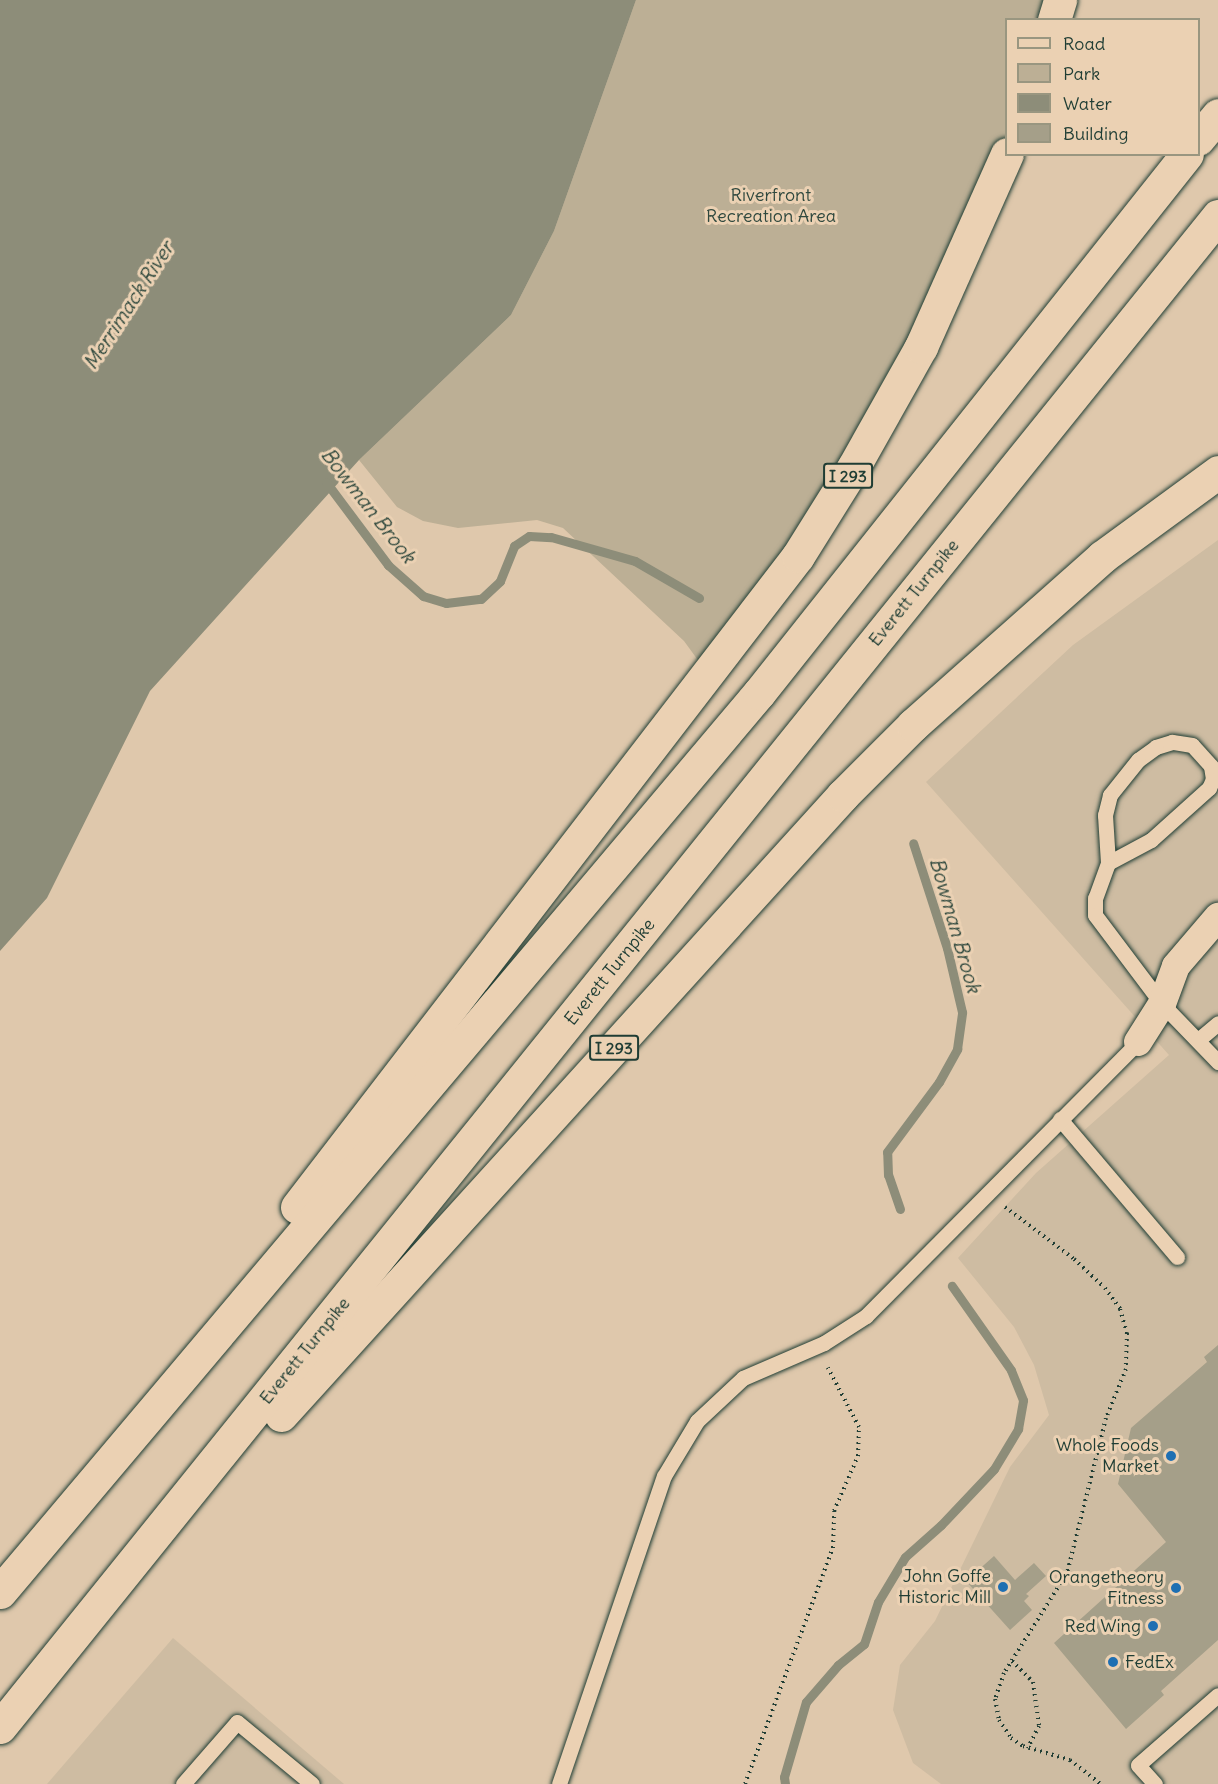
<!DOCTYPE html>
<style>
body{margin:0}
#map{position:relative;width:1218px;height:1784px;overflow:hidden;background:#dfc8ac;font-family:Delius,sans-serif}
div>[style]{position:absolute}
.built>*{inset:0;background:#cebca2}
.green>*{inset:0;background:#bcaf95}
.water>*{inset:0;background:#8d8d79}
.stream>*{height:9px;margin:-4.5px;padding:0 4.5px;transform-origin:4.5px;border-radius:4.5px;background:#8d8d79}
.building>*{inset:0;background:#a59f89}
.path>*{height:4px;margin-top:-2px;transform-origin:0;background:repeating-linear-gradient(90deg,#1f3d34 0 1.5px,transparent 0 6px)}
.roads{filter:drop-shadow(0 0 2px #1f3d34) drop-shadow(0 0 2px #1f3d34)}
.lane>*{height:15px;margin:-7.5px;padding:0 7.5px;transform-origin:7.5px;border-radius:7.5px;background:#ebd1b3}
.street>*{height:28px;margin:-14px;padding:0 14px;transform-origin:14px;border-radius:14px;background:#ebd1b3}
.highway>*{height:33px;margin:-16.5px;padding:0 16.5px;transform-origin:16.5px;border-radius:16.5px;background:#ebd1b3}
.dots>*{width:16px;height:16px;translate:-50% -50%;box-sizing:border-box;border:3px solid #ebd1b3;border-radius:50%}
span{translate:-50% -50%;white-space:nowrap;text-align:center;line-height:1.15;-webkit-text-stroke:6px #ebd1b3;paint-order:stroke}
.shield-label span{padding:2px 4px;background:#ebd1b3;border:2px solid;border-radius:4px;-webkit-text-stroke-width:0}
.shield-label{font-size:16px;color:#1f3d34;font-weight:700}
.park-label{font-size:18px;color:#2f483e}
.street-label{font-size:18px;color:#1f3d34}
.poi-label{font-size:18px;color:#1f3d34}
.right{translate:-100% -50%;text-align:right}
.left{translate:0 -50%;text-align:left}
.water-label{font-size:20px;color:#30493e;font-style:italic}
.legend{position:absolute;left:1005px;top:18px;width:195px;height:138px;box-sizing:border-box;background:#ebd1b3;border:2px solid #999680;margin:0;padding:8px 10px;list-style:none;font-size:18px;color:#1f3d34}
.legend li{display:flex;align-items:center;gap:12px;height:30px}
.legend b{width:30px;border:2px solid #999680}
</style>
<div id="map">
<div class="built">
<div style="clip-path:polygon(1218px 540px,1218px 1784px,941px 1784px,913px 1763px,893px 1710px,900px 1665px,935px 1621px,1010px 1467px,1049px 1415px,1034px 1365px,1014px 1327px,958px 1258px,1036px 1173px,1169px 1055px,926px 782px,1073px 645px)"></div>
<div style="clip-path:polygon(173px 1638px,344px 1784px,47px 1784px)"></div>
</div>
<div class="green">
<div style="clip-path:polygon(636px 0,1052px 0,1047px 19px,1006px 20px,1006px 142px,949px 292px,708px 674px,684px 641px,563px 528px,537px 520px,458px 528px,423px 521px,397px 507px,359px 460px,511px 315px,554px 231px)"></div>
</div>
<div class="water">
<div style="clip-path:polygon(0 0,636px 0,554px 231px,511px 315px,359px 460px,150px 691px,47px 898px,0 951px)"></div>
</div>
<div class="stream">
<div style="left:326px;top:482px;width:104px;rotate:53.2deg"></div>
<div style="left:388px;top:565px;width:47px;rotate:41.5deg"></div>
<div style="left:423px;top:596px;width:24px;rotate:17deg"></div>
<div style="left:446px;top:603px;width:35px;rotate:-7deg"></div>
<div style="left:481px;top:599px;width:26px;rotate:-43deg"></div>
<div style="left:500px;top:581px;width:38px;rotate:-68deg"></div>
<div style="left:514px;top:546px;width:18px;rotate:-34deg"></div>
<div style="left:529px;top:536px;width:22px;rotate:3deg"></div>
<div style="left:551px;top:537px;width:87px;rotate:15.9deg"></div>
<div style="left:635px;top:561px;width:74px;rotate:30deg"></div>
<div style="left:900px;top:1209px;width:36px;rotate:-109deg"></div>
<div style="left:888px;top:1175px;width:23px;rotate:-92deg"></div>
<div style="left:887px;top:1152px;width:87px;rotate:-53.4deg"></div>
<div style="left:939px;top:1082px;width:38px;rotate:-61deg"></div>
<div style="left:957px;top:1049px;width:37px;rotate:-82deg"></div>
<div style="left:962px;top:1012px;width:66px;rotate:-103.2deg"></div>
<div style="left:947px;top:948px;width:110px;rotate:-107.9deg"></div>
<div style="left:785px;top:1784px;width:7px;rotate:-98deg"></div>
<div style="left:784px;top:1777px;width:78px;rotate:-73.7deg"></div>
<div style="left:806px;top:1702px;width:49px;rotate:-49.1deg"></div>
<div style="left:838px;top:1665px;width:33px;rotate:-39deg"></div>
<div style="left:864px;top:1644px;width:44px;rotate:-71.6deg"></div>
<div style="left:878px;top:1602px;width:52px;rotate:-59deg"></div>
<div style="left:905px;top:1557px;width:48px;rotate:-41.6deg"></div>
<div style="left:941px;top:1525px;width:77px;rotate:-46.6deg"></div>
<div style="left:994px;top:1469px;width:47px;rotate:-59deg"></div>
<div style="left:1018px;top:1429px;width:29px;rotate:-80deg"></div>
<div style="left:1023px;top:1400px;width:32px;rotate:-112deg"></div>
<div style="left:1011px;top:1370px;width:103px;rotate:-125.1deg"></div>
</div>
<div class="building">
<div style="clip-path:polygon(1218px 1345px,1218px 1640px,1161px 1691px,1164px 1695px,1126px 1729px,1054px 1643px,1166px 1542px,1118px 1484px,1131px 1428px,1207px 1362px,1204px 1357px)"></div>
<div style="clip-path:polygon(994px 1556px,1015px 1580px,1034px 1563px,1046px 1576px,1026px 1594px,1029px 1596px,1024px 1601px,1032px 1610px,1010px 1630px,966px 1581px)"></div>
</div>
<div class="path">
<div style="left:1005px;top:1207px;width:86px;rotate:37deg"></div>
<div style="left:1074px;top:1259px;width:42px;rotate:43.1deg"></div>
<div style="left:1105px;top:1288px;width:26px;rotate:54deg"></div>
<div style="left:1120px;top:1309px;width:25px;rotate:74deg"></div>
<div style="left:1127px;top:1333px;width:36px;rotate:92deg"></div>
<div style="left:1126px;top:1369px;width:53px;rotate:112.2deg"></div>
<div style="left:1106px;top:1418px;width:160px;rotate:104.1deg"></div>
<div style="left:1067px;top:1573px;width:118px;rotate:122.2deg"></div>
<div style="left:1004px;top:1673px;width:28px;rotate:109deg"></div>
<div style="left:995px;top:1699px;width:21px;rotate:79deg"></div>
<div style="left:999px;top:1720px;width:22px;rotate:56deg"></div>
<div style="left:1011px;top:1738px;width:14px;rotate:34deg"></div>
<div style="left:1023px;top:1746px;width:49px;rotate:16.6deg"></div>
<div style="left:1070px;top:1760px;width:39px;rotate:38deg"></div>
<div style="left:1012px;top:1661px;width:30px;rotate:45deg"></div>
<div style="left:1033px;top:1682px;width:44px;rotate:82.2deg"></div>
<div style="left:1039px;top:1726px;width:25px;rotate:117deg"></div>
<div style="left:745px;top:1784px;width:252px;rotate:-69.6deg"></div>
<div style="left:833px;top:1548px;width:37px;rotate:-88deg"></div>
<div style="left:834px;top:1511px;width:60px;rotate:-66.4deg"></div>
<div style="left:858px;top:1456px;width:29px;rotate:-88deg"></div>
<div style="left:859px;top:1427px;width:67px;rotate:-117.7deg"></div>
</div>
<div class="roads">
<div class="lane">
<div style="left:1108px;top:863px;width:49px;rotate:-28.1deg"></div>
<div style="left:1151px;top:840px;width:78px;rotate:-41.9deg"></div>
<div style="left:1209px;top:788px;width:10px;rotate:-66deg"></div>
<div style="left:1213px;top:779px;width:13px;rotate:-99deg"></div>
<div style="left:1211px;top:766px;width:28px;rotate:-132deg"></div>
<div style="left:1192px;top:745px;width:20px;rotate:-171deg"></div>
<div style="left:1172px;top:742px;width:17px;rotate:163deg"></div>
<div style="left:1156px;top:747px;width:22px;rotate:144deg"></div>
<div style="left:1138px;top:760px;width:45px;rotate:128.7deg"></div>
<div style="left:1110px;top:795px;width:21px;rotate:104deg"></div>
<div style="left:1105px;top:815px;width:48px;rotate:86.4deg"></div>
<div style="left:1108px;top:863px;width:37px;rotate:110deg"></div>
<div style="left:1095px;top:898px;width:17px;rotate:90deg"></div>
<div style="left:1095px;top:915px;width:111px;rotate:53deg"></div>
<div style="left:1162px;top:1004px;width:81px;rotate:46deg"></div>
<div style="left:1198px;top:1040px;width:26px;rotate:-40deg"></div>
<div style="left:1060px;top:1119px;width:181px;rotate:49.7deg"></div>
<div style="left:183px;top:1784px;width:82px;rotate:-48.9deg"></div>
<div style="left:237px;top:1722px;width:97px;rotate:39.6deg"></div>
<div style="left:559px;top:1784px;width:325px;rotate:-71.2deg"></div>
<div style="left:664px;top:1476px;width:64px;rotate:-59deg"></div>
<div style="left:697px;top:1421px;width:63px;rotate:-43.1deg"></div>
<div style="left:743px;top:1378px;width:88px;rotate:-23.4deg"></div>
<div style="left:824px;top:1343px;width:50px;rotate:-32.7deg"></div>
<div style="left:866px;top:1316px;width:386px;rotate:-45.2deg"></div>
<div style="left:1155px;top:1784px;width:25px;rotate:-132deg"></div>
<div style="left:1138px;top:1765px;width:106px;rotate:-41.2deg"></div>
</div>
<div class="street">
<div style="left:1138px;top:1042px;width:45px;rotate:-57.7deg"></div>
<div style="left:1162px;top:1004px;width:40px;rotate:-69.8deg"></div>
<div style="left:1176px;top:966px;width:65px;rotate:-49.4deg"></div>
</div>
<div class="highway">
<div style="left:1054px;top:20px;width:21px;rotate:-73deg"></div>
<div style="left:1198px;top:139px;width:31px;rotate:-50deg"></div>
<div style="left:297px;top:1207px;width:821px;rotate:-52.42deg"></div>
<div style="left:798px;top:556px;width:104px;rotate:-58deg"></div>
<div style="left:853px;top:468px;width:139px;rotate:-60.7deg"></div>
<div style="left:921px;top:347px;width:211px;rotate:-66deg"></div>
<div style="left:281px;top:1415px;width:837px;rotate:-47.81deg"></div>
<div style="left:843px;top:795px;width:99px;rotate:-45deg"></div>
<div style="left:913px;top:725px;width:253px;rotate:-41.6deg"></div>
<div style="left:1102px;top:557px;width:144px;rotate:-36.2deg"></div>
<div style="left:0;top:1592px;width:1177px;rotate:-49.83deg"></div>
<div style="left:759px;top:693px;width:688px;rotate:-51.55deg"></div>
<div style="left:0;top:1727px;width:1941px;rotate:-51.13deg"></div>
</div>
</div>
<div class="dots">
<div style="left:1171px;top:1456px;background:#1f6fb2"></div>
<div style="left:1003px;top:1587px;background:#1f6fb2"></div>
<div style="left:1176px;top:1588px;background:#1f6fb2"></div>
<div style="left:1153px;top:1626px;background:#1f6fb2"></div>
<div style="left:1113px;top:1662px;background:#1f6fb2"></div>
</div>
<div class="shield-label">
<span style="left:848px;top:476px">I 293</span>
<span style="left:614px;top:1048px">I 293</span>
</div>
<div class="park-label">
<span style="left:771px;top:206px">Riverfront<br>Recreation Area</span>
</div>
<div class="street-label">
<span style="left:914px;top:593px;rotate:-51deg">Everett Turnpike</span>
<span style="left:610px;top:972px;rotate:-51deg">Everett Turnpike</span>
<span style="left:305px;top:1351px;rotate:-51deg">Everett Turnpike</span>
</div>
<div class="poi-label">
<span class="right" style="left:1159px;top:1456px">Whole Foods<br>Market</span>
<span class="right" style="left:991px;top:1587px">John Goffe<br>Historic Mill</span>
<span class="right" style="left:1164px;top:1588px">Orangetheory<br>Fitness</span>
<span class="right" style="left:1141px;top:1626px">Red Wing</span>
<span class="left" style="left:1125px;top:1662px">FedEx</span>
</div>
<div class="water-label">
<span style="left:128px;top:305px;rotate:-57deg">Merrimack River</span>
<span style="left:369px;top:505px;rotate:52deg">Bowman Brook</span>
<span style="left:956px;top:925px;rotate:74deg">Bowman Brook</span>
</div>
<ul class="legend">
<li><b style="height:8px;background:#ebd1b3"></b>Road</li>
<li><b style="height:16px;background:#bcaf95"></b>Park</li>
<li><b style="height:16px;background:#8d8d79"></b>Water</li>
<li><b style="height:16px;background:#a59f89"></b>Building</li>
</ul>
</div>
